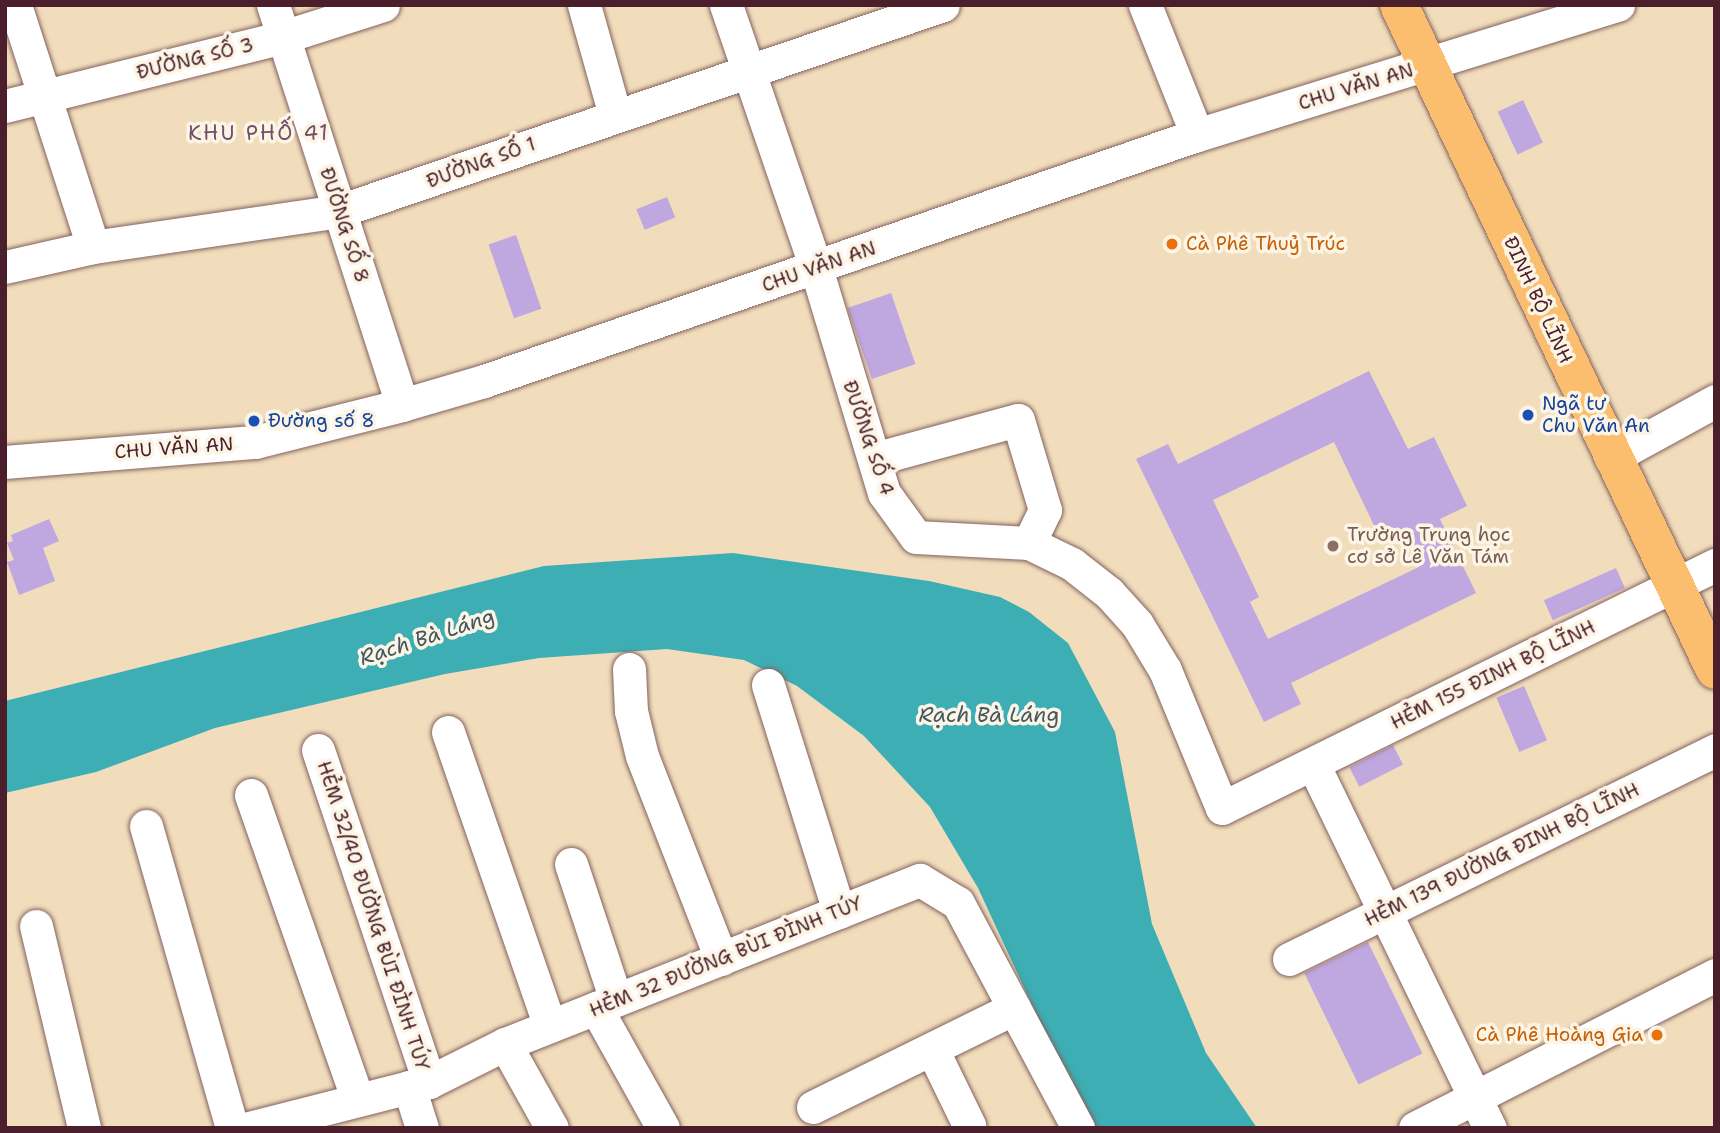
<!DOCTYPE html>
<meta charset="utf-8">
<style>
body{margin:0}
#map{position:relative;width:1720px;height:1133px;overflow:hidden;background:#f1ddbc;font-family:"Shantell Sans",sans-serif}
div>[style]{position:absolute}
.water>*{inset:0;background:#3caeb4}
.building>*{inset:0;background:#bfa7e0;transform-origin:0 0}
.roads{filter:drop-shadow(0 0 2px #84625e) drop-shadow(0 0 2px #84625e)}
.minor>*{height:33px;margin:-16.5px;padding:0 16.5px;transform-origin:16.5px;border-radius:16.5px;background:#fff}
.major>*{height:38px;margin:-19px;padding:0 19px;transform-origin:19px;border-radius:19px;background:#fbbd6e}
.dots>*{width:19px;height:19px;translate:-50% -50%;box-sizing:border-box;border:4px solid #fcf5e5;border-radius:50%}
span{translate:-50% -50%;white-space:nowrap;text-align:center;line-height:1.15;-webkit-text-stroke:7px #fcf5e5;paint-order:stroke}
.street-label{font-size:19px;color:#4a1f2b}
.food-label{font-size:19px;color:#c56008}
.left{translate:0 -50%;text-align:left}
.right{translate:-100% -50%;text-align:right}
.transit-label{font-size:19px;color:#164399}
.education-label{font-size:19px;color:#785e54}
.neighbourhood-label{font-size:21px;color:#734f6a;letter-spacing:2px}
.water-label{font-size:21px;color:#445862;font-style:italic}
.frame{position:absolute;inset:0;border:7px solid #4a1f2b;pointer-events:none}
</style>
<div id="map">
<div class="water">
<div style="clip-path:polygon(733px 553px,929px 581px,1000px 597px,1029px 612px,1068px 643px,1115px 732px,1152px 924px,1206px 1053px,1257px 1128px,1089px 1128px,978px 888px,930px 807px,864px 736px,797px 686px,744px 660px,667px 649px,539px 658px,445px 674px,215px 728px,96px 772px,5px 793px,5px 701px,544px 566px)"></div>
</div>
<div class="building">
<div style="left:1523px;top:100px;width:47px;height:28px;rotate:65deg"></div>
<div style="left:667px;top:197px;width:22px;height:33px;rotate:68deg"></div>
<div style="left:516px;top:235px;width:78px;height:29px;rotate:71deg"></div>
<div style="left:891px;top:293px;width:75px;height:46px;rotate:71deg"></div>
<div style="clip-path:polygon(evenodd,1369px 371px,1408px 449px,1434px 437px,1467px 506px,1440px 519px,1476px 593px,1291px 683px,1301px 704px,1264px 722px,1136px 459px,1168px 444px,1178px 464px,1369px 371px,1334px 442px,1381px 540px,1402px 530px,1419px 567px,1268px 639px,1250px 602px,1259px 597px,1213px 500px,1334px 442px)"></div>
<div style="clip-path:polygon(49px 519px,59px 541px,43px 548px,55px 581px,19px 595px,7px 562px,14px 560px,7px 543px,13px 541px,11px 535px)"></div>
<div style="left:1616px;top:568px;width:22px;height:79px;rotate:66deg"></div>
<div style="left:1524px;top:686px;width:59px;height:30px;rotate:67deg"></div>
<div style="left:1393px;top:745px;width:22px;height:49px;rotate:63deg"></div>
<div style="left:1368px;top:942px;width:124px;height:71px;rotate:64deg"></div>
</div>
<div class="roads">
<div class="minor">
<div style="left:15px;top:5px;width:254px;rotate:72.1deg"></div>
<div style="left:273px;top:5px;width:420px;rotate:72.1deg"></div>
<div style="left:584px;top:5px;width:114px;rotate:74.3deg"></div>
<div style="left:726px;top:5px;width:278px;rotate:71.1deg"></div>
<div style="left:816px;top:268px;width:235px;rotate:73.2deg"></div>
<div style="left:884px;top:493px;width:54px;rotate:54deg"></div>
<div style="left:916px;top:537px;width:113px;rotate:3deg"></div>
<div style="left:1029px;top:543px;width:48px;rotate:26deg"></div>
<div style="left:1072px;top:564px;width:47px;rotate:38.1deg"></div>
<div style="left:1109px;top:593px;width:42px;rotate:47.9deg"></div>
<div style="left:1137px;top:624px;width:54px;rotate:58.7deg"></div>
<div style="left:1165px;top:670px;width:149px;rotate:67.6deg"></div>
<div style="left:1222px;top:808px;width:550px;rotate:-26.24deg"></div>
<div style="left:1145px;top:5px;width:140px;rotate:68.2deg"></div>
<div style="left:5px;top:106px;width:286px;rotate:-13.9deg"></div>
<div style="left:283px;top:37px;width:105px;rotate:-17.7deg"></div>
<div style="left:5px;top:267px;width:90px;rotate:-12.8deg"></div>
<div style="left:93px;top:247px;width:249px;rotate:-8.3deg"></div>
<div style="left:339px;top:211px;width:638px;rotate:-18.83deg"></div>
<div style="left:1611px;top:458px;width:119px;rotate:-28.7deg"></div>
<div style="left:874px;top:459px;width:149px;rotate:-15.2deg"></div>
<div style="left:1018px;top:420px;width:94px;rotate:73.3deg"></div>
<div style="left:1045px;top:510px;width:37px;rotate:116deg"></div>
<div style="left:5px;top:462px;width:251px;rotate:-4.6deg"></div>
<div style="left:255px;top:442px;width:152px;rotate:-14.1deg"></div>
<div style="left:402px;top:405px;width:85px;rotate:-16.3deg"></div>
<div style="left:484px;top:381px;width:754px;rotate:-19.04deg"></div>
<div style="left:1197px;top:135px;width:441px;rotate:-17.2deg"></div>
<div style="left:629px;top:669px;width:42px;rotate:87.3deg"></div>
<div style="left:631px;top:711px;width:46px;rotate:76.3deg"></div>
<div style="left:642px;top:756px;width:218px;rotate:68.7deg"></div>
<div style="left:768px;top:685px;width:238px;rotate:72.6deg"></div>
<div style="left:448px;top:732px;width:311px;rotate:70.9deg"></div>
<div style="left:318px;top:750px;width:350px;rotate:71.5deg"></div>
<div style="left:1313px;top:764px;width:405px;rotate:64.1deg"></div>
<div style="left:251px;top:795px;width:323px;rotate:70.7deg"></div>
<div style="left:146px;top:826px;width:314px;rotate:74.1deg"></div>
<div style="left:571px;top:864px;width:143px;rotate:71.7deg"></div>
<div style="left:36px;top:926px;width:208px;rotate:76.6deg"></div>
<div style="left:1289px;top:959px;width:475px;rotate:-26.1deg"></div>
<div style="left:596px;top:1008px;width:137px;rotate:60.8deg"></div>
<div style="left:505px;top:1044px;width:96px;rotate:60.8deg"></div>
<div style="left:932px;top:1049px;width:85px;rotate:64deg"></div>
<div style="left:409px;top:1087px;width:43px;rotate:72.4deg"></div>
<div style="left:813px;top:1107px;width:224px;rotate:-26.2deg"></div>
<div style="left:249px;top:1128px;width:186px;rotate:-14.3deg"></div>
<div style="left:429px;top:1082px;width:85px;rotate:-26.6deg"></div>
<div style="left:505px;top:1044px;width:446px;rotate:-21.6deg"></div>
<div style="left:920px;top:880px;width:44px;rotate:31.2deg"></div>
<div style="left:958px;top:903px;width:255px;rotate:61.9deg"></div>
<div style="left:1415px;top:1128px;width:337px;rotate:-27deg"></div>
</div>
<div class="major">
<div style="left:1399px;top:5px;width:736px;rotate:64.58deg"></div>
</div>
</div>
<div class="dots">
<div style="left:1172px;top:244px;background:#e8710a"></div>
<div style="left:1528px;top:415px;background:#1a4fb4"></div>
<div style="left:254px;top:421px;background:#1a4fb4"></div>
<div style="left:1333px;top:546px;background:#8d6e63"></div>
<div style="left:1657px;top:1035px;background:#e8710a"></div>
</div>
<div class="street-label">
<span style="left:195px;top:59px;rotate:-14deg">ĐƯỜNG SỐ 3</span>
<span style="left:1356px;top:87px;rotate:-17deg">CHU VĂN AN</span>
<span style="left:481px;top:163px;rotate:-20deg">ĐƯỜNG SỐ 1</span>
<span style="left:344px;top:225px;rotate:72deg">ĐƯỜNG SỐ 8</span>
<span style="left:819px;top:267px;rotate:-19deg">CHU VĂN AN</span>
<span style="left:1538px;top:300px;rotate:65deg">ĐINH BỘ LĨNH</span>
<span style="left:868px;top:438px;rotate:71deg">ĐƯỜNG SỐ 4</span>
<span style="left:174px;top:448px;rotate:-4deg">CHU VĂN AN</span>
<span style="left:1493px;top:675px;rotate:-26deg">HẺM 155 ĐINH BỘ LĨNH</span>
<span style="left:1502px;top:855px;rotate:-26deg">HẺM 139 ĐƯỜNG ĐINH BỘ LĨNH</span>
<span style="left:373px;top:916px;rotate:72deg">HẺM 32/40 ĐƯỜNG BÙI ĐÌNH TÚY</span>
<span style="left:726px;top:957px;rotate:-22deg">HẺM 32 ĐƯỜNG BÙI ĐÌNH TÚY</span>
</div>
<div class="food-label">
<span class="left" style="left:1186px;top:244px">Cà Phê Thuỷ Trúc</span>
<span class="right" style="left:1643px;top:1035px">Cà Phê Hoàng Gia</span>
</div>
<div class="transit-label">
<span class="left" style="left:1542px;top:415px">Ngã tư<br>Chu Văn An</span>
<span class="left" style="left:268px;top:421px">Đường số 8</span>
</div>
<div class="education-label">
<span class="left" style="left:1347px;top:546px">Trường Trung học<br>cơ sở Lê Văn Tám</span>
</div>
<div class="neighbourhood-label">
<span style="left:259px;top:133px">KHU PHỐ 41</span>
</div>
<div class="water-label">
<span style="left:427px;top:637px;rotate:-18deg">Rạch Bà Láng</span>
<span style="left:989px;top:715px">Rạch Bà Láng</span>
</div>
<div class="frame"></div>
</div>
